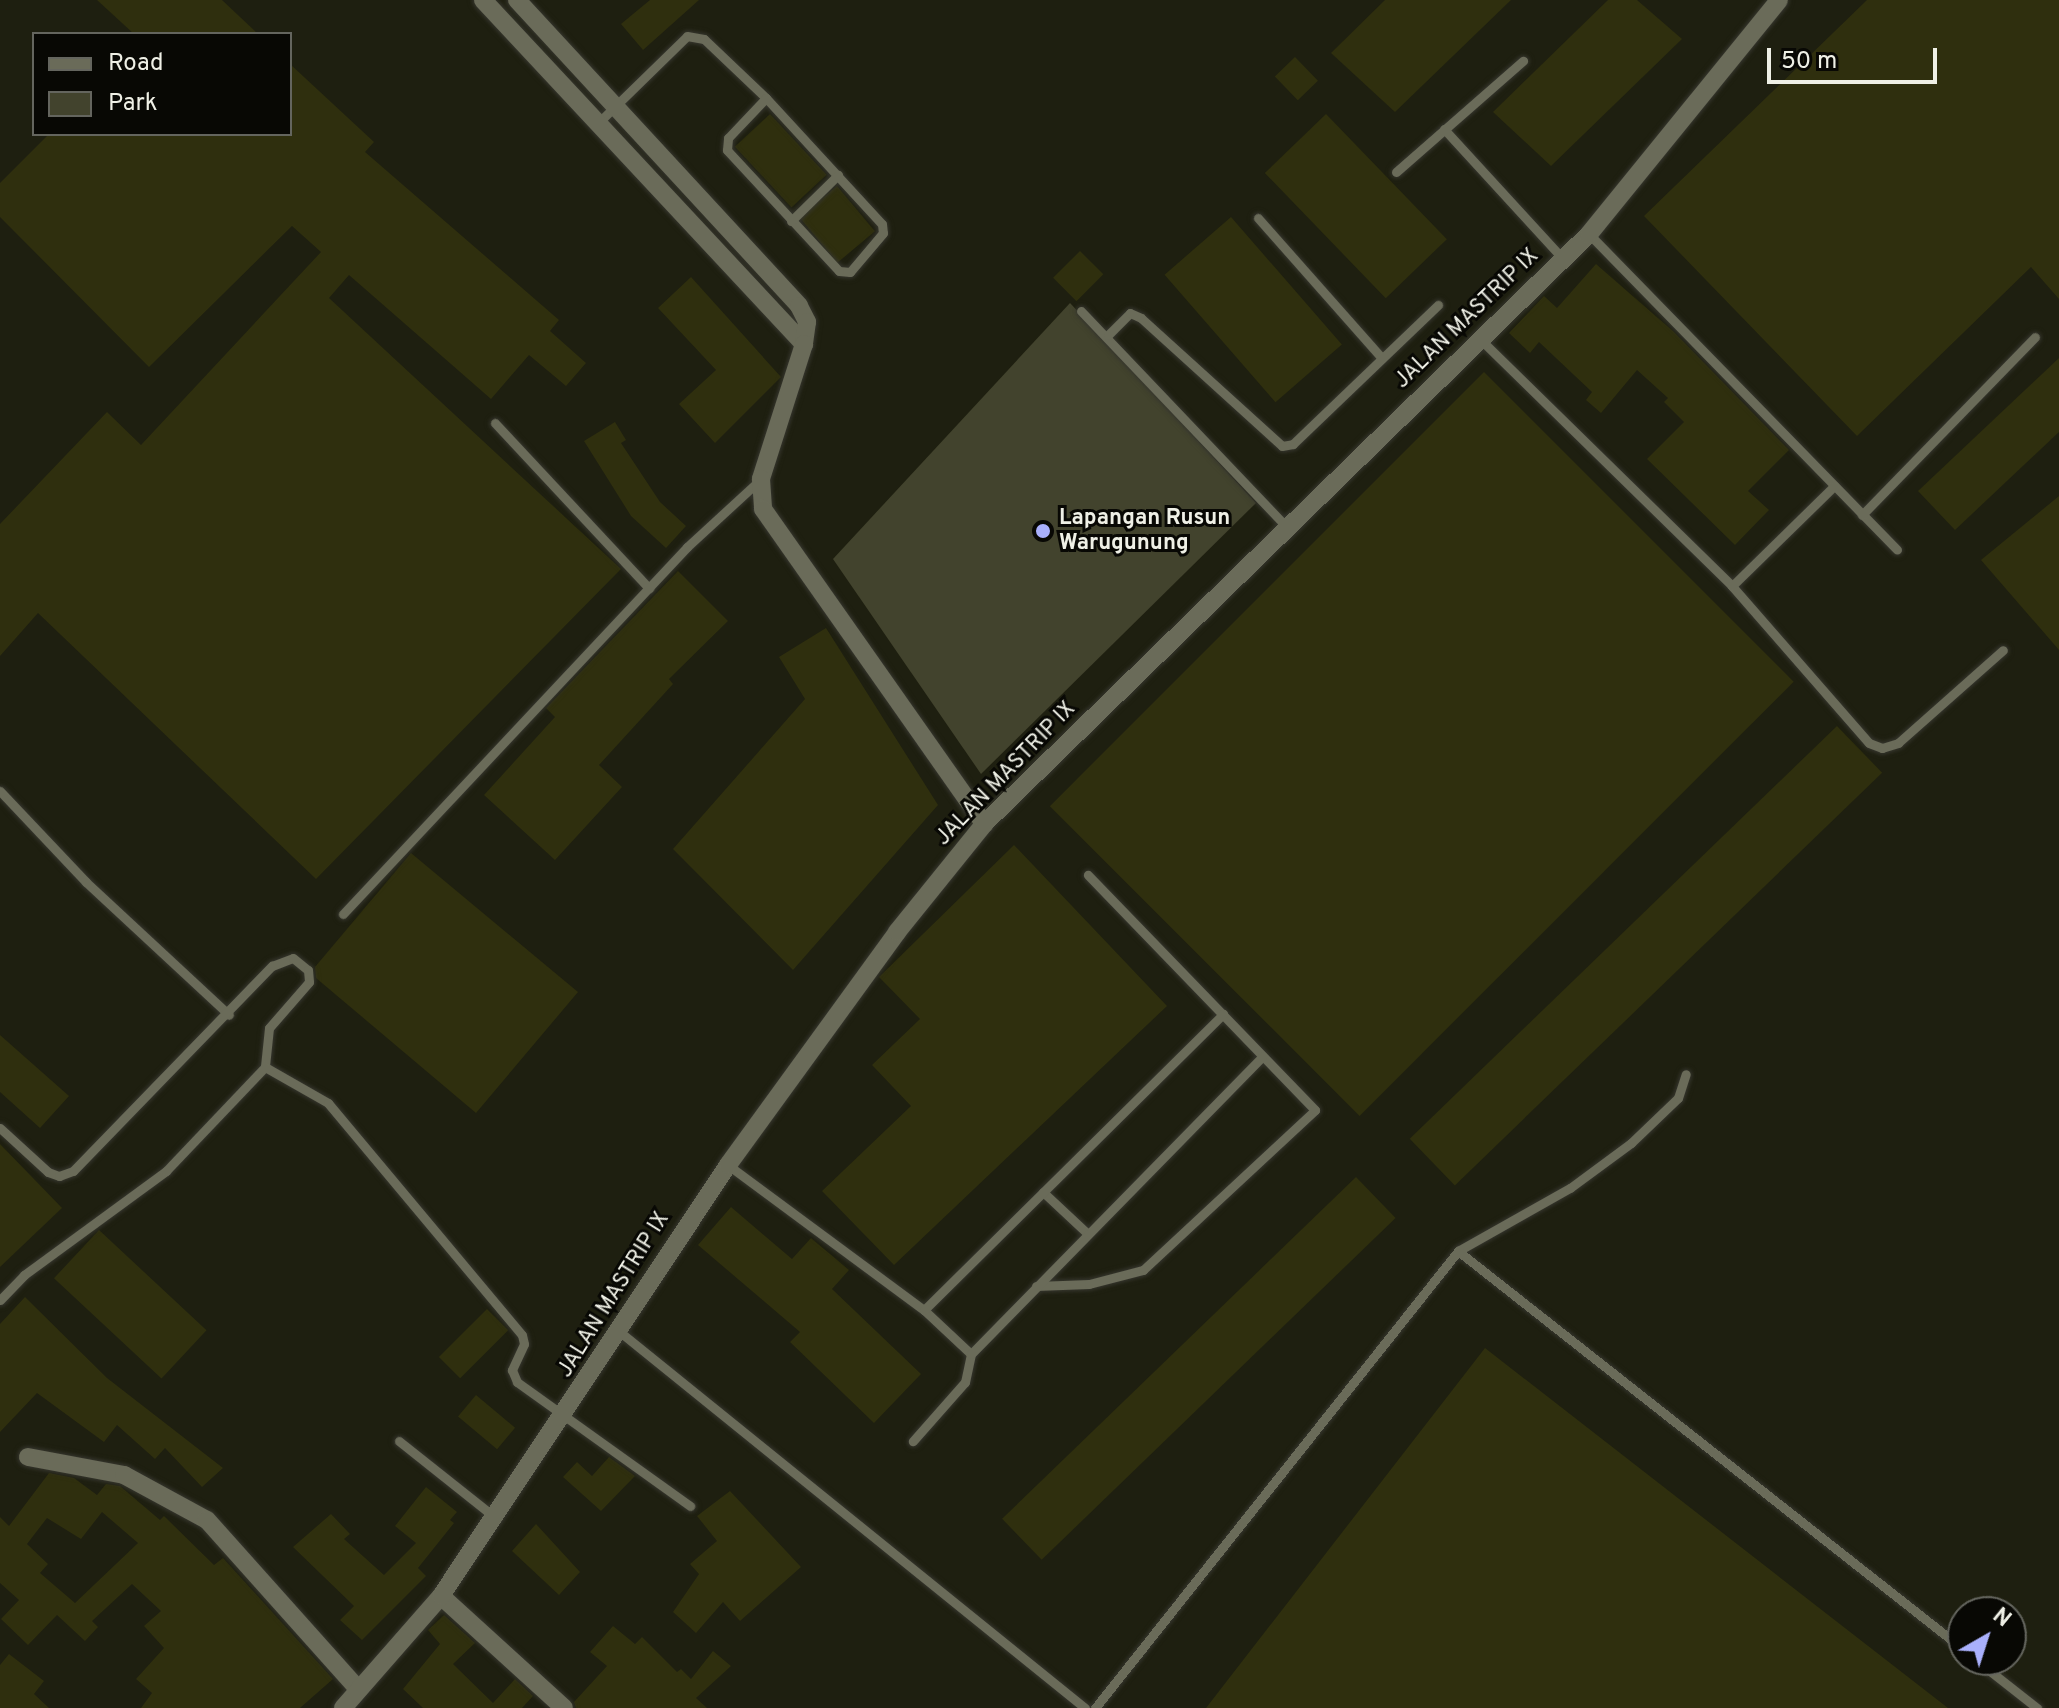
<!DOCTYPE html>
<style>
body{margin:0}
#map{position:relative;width:2059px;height:1708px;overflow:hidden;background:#1e1f10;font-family:Overpass,sans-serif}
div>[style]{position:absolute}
.green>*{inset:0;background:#42432d}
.building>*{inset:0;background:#2f2f0e;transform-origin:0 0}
.roads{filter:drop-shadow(0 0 2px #36362e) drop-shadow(0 0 2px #36362e)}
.service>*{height:9px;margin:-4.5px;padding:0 4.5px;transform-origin:4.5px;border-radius:4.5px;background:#6a6b59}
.minor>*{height:18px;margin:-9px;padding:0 9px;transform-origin:9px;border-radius:9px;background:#6a6b59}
.dots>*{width:22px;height:22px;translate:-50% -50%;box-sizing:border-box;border:4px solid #080804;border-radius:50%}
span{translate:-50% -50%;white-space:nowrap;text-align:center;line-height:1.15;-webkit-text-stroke:6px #080804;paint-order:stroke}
.street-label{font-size:22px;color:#eff0e6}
.poi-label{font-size:22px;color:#eff0e6;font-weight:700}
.left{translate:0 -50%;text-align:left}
.legend{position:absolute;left:32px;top:32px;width:260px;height:104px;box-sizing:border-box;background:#080804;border:2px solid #64655e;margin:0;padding:10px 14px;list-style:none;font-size:24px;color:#eff0e6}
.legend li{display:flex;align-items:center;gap:16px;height:40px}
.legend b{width:40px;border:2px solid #64655e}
.north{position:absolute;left:1947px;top:1596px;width:80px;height:80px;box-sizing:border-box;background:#080804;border:2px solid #64655e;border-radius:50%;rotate:39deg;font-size:22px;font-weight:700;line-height:32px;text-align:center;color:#eff0e6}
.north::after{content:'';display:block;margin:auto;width:28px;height:36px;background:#a9b0fc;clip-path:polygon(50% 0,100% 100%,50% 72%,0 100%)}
.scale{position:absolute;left:1767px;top:48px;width:170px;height:36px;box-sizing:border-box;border:4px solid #eff0e6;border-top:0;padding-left:10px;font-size:24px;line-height:28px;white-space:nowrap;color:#eff0e6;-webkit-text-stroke:6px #080804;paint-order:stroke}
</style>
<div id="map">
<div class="green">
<div style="clip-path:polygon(1070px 303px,1256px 503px,981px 774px,833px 559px)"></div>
</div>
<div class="building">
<div style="clip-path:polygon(97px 0,222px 0,258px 34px,134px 34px)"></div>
<div style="clip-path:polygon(650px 0,699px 0,643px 50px,621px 24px)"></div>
<div style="clip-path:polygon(1385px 0,1511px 0,1395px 112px,1331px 53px)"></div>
<div style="clip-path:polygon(1608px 0,1637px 0,1682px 39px,1551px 166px,1493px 112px)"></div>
<div style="clip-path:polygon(1867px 0,2059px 0,2059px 299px,2031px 267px,1857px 436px,1644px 216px)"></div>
<div style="left:1295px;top:57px;width:33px;height:28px;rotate:46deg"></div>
<div style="clip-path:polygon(290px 64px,374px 142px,365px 152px,559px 320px,550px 331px,586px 363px,566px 386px,529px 355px,491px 399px,349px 275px,329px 298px,621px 569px,316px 879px,38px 613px,0 656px,0 524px,107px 412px,141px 445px,321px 252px,292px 226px,149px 367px,0 217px,0 183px,49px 134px,290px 134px)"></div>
<div style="left:770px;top:114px;width:83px;height:48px;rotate:47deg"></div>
<div style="left:1326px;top:114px;width:174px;height:85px;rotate:46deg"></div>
<div style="left:837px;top:186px;width:59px;height:49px;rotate:50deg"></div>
<div style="left:1231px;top:217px;width:169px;height:88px;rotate:49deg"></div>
<div style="left:1080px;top:251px;width:33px;height:38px;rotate:45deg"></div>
<div style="clip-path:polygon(1596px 264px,1674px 332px,1789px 450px,1748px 491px,1769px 510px,1735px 545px,1647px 459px,1684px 422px,1664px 402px,1668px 398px,1637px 370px,1601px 413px,1586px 400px,1592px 392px,1539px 342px,1530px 353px,1509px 333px,1544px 296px,1557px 308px)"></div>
<div style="clip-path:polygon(691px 277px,781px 377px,715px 443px,679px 404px,716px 370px,658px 308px)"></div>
<div style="clip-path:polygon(2059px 358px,2059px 432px,1955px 530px,1918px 491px)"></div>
<div style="left:1484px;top:372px;width:438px;height:614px;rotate:45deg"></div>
<div style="clip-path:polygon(615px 422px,626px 440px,621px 443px,660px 502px,686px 526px,666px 548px,631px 516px,584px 441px)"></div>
<div style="clip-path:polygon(2059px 496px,2059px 650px,1981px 560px)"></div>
<div style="clip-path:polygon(678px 571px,728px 621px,669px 679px,673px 684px,599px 765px,622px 787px,555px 860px,484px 795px,555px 717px,546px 708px)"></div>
<div style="clip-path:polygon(826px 628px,938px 805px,793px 970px,673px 849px,805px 699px,779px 657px)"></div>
<div style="left:1837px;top:726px;width:65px;height:594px;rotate:46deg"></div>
<div style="clip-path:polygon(1014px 845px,1167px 1006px,894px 1265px,822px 1191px,911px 1106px,872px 1065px,920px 1019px,879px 977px)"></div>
<div style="clip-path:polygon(411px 853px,578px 992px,476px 1113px,316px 978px,315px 967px)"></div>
<div style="clip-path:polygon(0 1035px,69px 1096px,40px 1128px,0 1092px)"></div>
<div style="clip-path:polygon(0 1144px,62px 1208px,0 1267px)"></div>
<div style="left:1356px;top:1177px;width:57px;height:492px;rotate:46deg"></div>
<div style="clip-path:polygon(731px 1207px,792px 1259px,811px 1238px,849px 1270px,832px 1289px,921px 1374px,874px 1423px,790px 1342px,800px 1332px,698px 1245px)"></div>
<div style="left:99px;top:1230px;width:147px;height:66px;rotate:43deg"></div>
<div style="clip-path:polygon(25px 1297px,107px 1378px,223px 1468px,202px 1487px,165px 1448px,155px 1459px,117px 1425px,104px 1442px,37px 1393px,0 1432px,0 1324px)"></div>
<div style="left:487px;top:1309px;width:30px;height:68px;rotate:45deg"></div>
<div style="clip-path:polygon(1485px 1348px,1773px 1572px,1948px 1708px,1206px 1708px)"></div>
<div style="left:476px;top:1395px;width:51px;height:28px;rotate:40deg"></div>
<div style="clip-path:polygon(609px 1457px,635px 1476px,601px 1511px,563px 1477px,577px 1462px,592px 1476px)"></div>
<div style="clip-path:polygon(evenodd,49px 1473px,74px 1478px,97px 1495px,106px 1484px,120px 1486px,160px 1520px,164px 1516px,214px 1565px,223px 1558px,333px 1679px,300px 1708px,141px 1708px,152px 1693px,136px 1679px,164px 1648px,144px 1626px,161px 1611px,132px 1584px,92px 1621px,98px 1627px,85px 1641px,57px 1615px,28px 1645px,1px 1619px,19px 1600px,0 1583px,0 1517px,9px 1526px,49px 1473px,102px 1512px,138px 1543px,75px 1603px,40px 1573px,48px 1564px,27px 1544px,47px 1518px,81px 1539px,102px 1512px)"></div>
<div style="clip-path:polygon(426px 1487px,457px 1512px,450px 1520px,454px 1523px,418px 1568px,426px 1576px,362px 1640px,340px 1620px,354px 1606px,293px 1547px,331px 1514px,350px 1534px,344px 1539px,384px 1575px,416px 1543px,395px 1526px)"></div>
<div style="clip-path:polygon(730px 1491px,801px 1567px,740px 1621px,723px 1602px,696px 1633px,673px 1612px,699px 1574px,690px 1564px,717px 1541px,697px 1516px)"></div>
<div style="clip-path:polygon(536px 1524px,580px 1572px,559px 1595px,512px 1551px)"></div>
<div style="clip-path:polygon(444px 1615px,475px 1643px,453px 1664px,493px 1703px,515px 1679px,533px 1696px,522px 1708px,423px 1708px,403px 1689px,440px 1644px,428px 1630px)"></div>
<div style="clip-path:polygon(613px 1626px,635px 1644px,642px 1637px,677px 1672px,681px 1669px,691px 1679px,713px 1651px,731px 1666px,696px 1698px,707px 1708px,576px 1708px,574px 1702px,607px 1666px,590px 1652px)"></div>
<div style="clip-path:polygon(9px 1654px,44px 1681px,34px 1694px,49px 1708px,0 1708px,0 1665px)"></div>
</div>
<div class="roads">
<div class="service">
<div style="left:598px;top:123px;width:124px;rotate:-44.3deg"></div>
<div style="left:687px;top:36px;width:17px;rotate:10deg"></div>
<div style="left:704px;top:39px;width:86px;rotate:43.6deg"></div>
<div style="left:766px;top:98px;width:171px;rotate:47.4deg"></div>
<div style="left:882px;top:224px;width:9px;rotate:84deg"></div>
<div style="left:883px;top:233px;width:51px;rotate:130.2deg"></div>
<div style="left:850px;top:272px;width:11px;rotate:-175deg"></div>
<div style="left:839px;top:271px;width:165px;rotate:-132.8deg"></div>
<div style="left:727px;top:150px;width:12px;rotate:-85deg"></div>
<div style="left:728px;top:138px;width:55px;rotate:-46.5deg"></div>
<div style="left:1444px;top:129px;width:176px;rotate:47.5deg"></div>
<div style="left:1396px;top:172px;width:169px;rotate:-41.2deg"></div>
<div style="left:1258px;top:218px;width:186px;rotate:48.5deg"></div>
<div style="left:791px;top:221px;width:66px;rotate:-44.4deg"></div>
<div style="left:1589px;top:234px;width:441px;rotate:45.7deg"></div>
<div style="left:1081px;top:311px;width:300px;rotate:46.4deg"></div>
<div style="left:1108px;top:335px;width:31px;rotate:-45deg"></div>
<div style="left:1130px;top:313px;width:12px;rotate:24deg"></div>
<div style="left:1141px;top:318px;width:190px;rotate:42.2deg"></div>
<div style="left:1282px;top:446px;width:11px;rotate:-10deg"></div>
<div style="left:1293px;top:444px;width:201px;rotate:-43.8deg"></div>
<div style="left:1481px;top:340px;width:351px;rotate:44.4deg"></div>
<div style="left:1732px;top:586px;width:208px;rotate:48.9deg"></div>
<div style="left:1869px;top:743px;width:14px;rotate:21deg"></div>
<div style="left:1882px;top:748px;width:17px;rotate:-17deg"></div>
<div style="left:1898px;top:743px;width:140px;rotate:-41.5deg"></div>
<div style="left:495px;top:423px;width:226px;rotate:47deg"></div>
<div style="left:1862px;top:515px;width:248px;rotate:-45.8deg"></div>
<div style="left:1732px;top:586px;width:143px;rotate:-44.4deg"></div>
<div style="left:0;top:791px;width:125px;rotate:46.6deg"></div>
<div style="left:86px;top:882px;width:195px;rotate:42.9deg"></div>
<div style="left:343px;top:914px;width:503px;rotate:-46.85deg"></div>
<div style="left:687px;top:547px;width:100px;rotate:-42.6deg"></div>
<div style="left:0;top:1128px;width:65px;rotate:42.5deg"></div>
<div style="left:48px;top:1172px;width:12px;rotate:20deg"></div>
<div style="left:59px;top:1176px;width:15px;rotate:-20deg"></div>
<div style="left:73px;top:1171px;width:286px;rotate:-45.9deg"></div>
<div style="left:272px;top:966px;width:22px;rotate:-21deg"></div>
<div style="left:293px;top:958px;width:19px;rotate:39deg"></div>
<div style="left:308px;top:970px;width:12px;rotate:85deg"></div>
<div style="left:309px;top:982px;width:61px;rotate:131deg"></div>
<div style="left:269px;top:1028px;width:39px;rotate:96deg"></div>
<div style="left:265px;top:1067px;width:73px;rotate:29.7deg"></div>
<div style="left:328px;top:1103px;width:302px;rotate:50.1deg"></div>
<div style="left:522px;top:1335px;width:9px;rotate:77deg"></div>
<div style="left:524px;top:1344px;width:29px;rotate:115deg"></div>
<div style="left:512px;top:1370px;width:13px;rotate:67deg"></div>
<div style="left:517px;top:1382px;width:213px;rotate:35.6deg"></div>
<div style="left:728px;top:1165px;width:244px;rotate:36.5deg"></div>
<div style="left:924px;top:1310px;width:64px;rotate:43.1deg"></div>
<div style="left:971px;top:1354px;width:29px;rotate:102deg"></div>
<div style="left:965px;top:1382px;width:79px;rotate:131.4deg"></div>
<div style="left:1043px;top:1192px;width:60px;rotate:43deg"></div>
<div style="left:1458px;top:1251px;width:129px;rotate:-29.4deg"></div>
<div style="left:1570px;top:1188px;width:76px;rotate:-36.4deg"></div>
<div style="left:1631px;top:1143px;width:65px;rotate:-43.8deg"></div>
<div style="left:1678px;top:1098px;width:25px;rotate:-72deg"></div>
<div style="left:1036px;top:1286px;width:53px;rotate:-2.2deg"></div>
<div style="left:1089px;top:1284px;width:56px;rotate:-14.5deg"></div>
<div style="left:1143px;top:1270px;width:235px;rotate:-42.9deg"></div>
<div style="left:1315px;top:1110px;width:327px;rotate:-134deg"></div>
<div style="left:0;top:1300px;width:35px;rotate:-46deg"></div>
<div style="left:24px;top:1275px;width:176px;rotate:-36.2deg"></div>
<div style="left:166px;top:1171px;width:144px;rotate:-46.4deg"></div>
<div style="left:924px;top:1310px;width:421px;rotate:-44.7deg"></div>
<div style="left:620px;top:1332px;width:598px;rotate:38.96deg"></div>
<div style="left:971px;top:1354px;width:416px;rotate:-45.6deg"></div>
<div style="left:399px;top:1441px;width:125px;rotate:38.5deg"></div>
<div style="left:1976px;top:1660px;width:78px;rotate:38.2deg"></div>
<div style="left:1095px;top:1708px;width:584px;rotate:-51.54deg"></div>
<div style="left:1458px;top:1251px;width:643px;rotate:38.24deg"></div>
</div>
<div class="minor">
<div style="left:483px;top:0;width:471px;rotate:47deg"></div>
<div style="left:517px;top:0;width:416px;rotate:47.3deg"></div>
<div style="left:799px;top:306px;width:18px;rotate:63deg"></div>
<div style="left:807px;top:322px;width:22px;rotate:98deg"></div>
<div style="left:804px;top:344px;width:142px;rotate:107.7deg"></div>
<div style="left:761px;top:479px;width:30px;rotate:86deg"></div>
<div style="left:763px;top:509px;width:385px;rotate:54.9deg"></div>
<div style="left:28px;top:1457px;width:98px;rotate:10.6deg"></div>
<div style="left:124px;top:1475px;width:94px;rotate:28.5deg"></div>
<div style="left:207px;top:1520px;width:227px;rotate:48.2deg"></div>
<div style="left:441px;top:1596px;width:166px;rotate:42.3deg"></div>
<div style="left:343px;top:1708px;width:149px;rotate:-48.8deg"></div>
<div style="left:441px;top:1596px;width:518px;rotate:-56.34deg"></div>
<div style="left:728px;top:1165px;width:288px;rotate:-54deg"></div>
<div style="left:897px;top:932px;width:139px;rotate:-51.1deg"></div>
<div style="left:984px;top:824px;width:845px;rotate:-44.28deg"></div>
<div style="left:1589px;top:234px;width:301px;rotate:-50.9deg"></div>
</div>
</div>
<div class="dots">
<div style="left:1043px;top:531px;background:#a9b0fc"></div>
</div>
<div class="street-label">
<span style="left:1467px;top:319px;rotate:-44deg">JALAN MASTRIP IX</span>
<span style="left:1006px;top:774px;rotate:-46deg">JALAN MASTRIP IX</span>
<span style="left:614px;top:1295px;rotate:-58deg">JALAN MASTRIP IX</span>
</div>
<div class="poi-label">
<span class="left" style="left:1059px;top:531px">Lapangan Rusun<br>Warugunung</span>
</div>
<ul class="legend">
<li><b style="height:10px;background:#6a6b59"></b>Road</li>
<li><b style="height:22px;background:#42432d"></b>Park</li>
</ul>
<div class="north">N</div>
<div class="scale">50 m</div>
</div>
